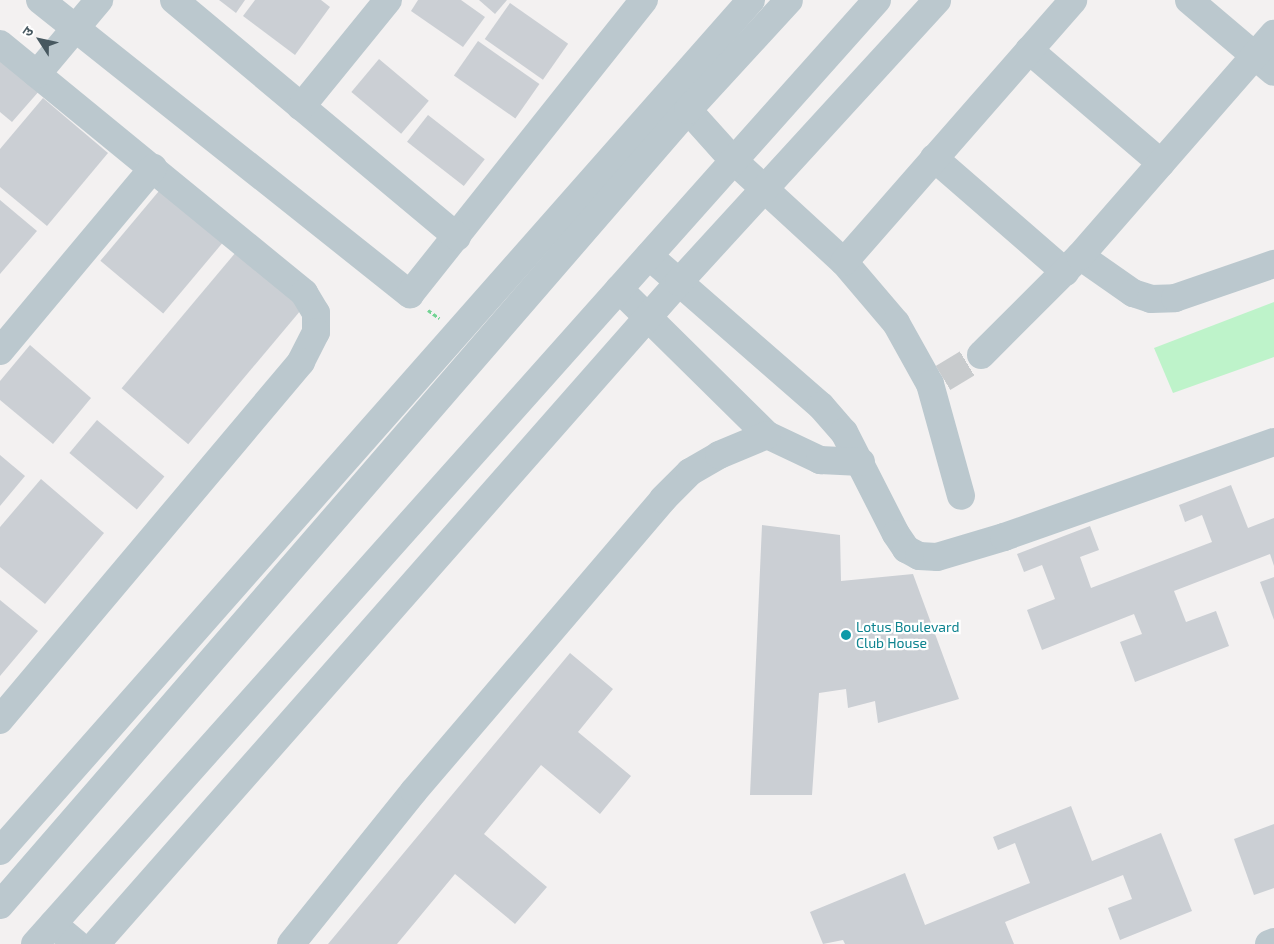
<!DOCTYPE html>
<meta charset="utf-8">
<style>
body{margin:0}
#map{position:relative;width:1274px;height:944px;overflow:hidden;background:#f3f1f1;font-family:"Exo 2","Noto Sans Devanagari",sans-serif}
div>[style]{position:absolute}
.green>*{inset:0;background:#bef3ca}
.building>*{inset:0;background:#cbcfd4;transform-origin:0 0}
.minor-tunnel>*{height:28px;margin-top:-14px;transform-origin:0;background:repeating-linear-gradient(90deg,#c8cbcd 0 28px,transparent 0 42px)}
.path>*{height:3px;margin-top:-1.5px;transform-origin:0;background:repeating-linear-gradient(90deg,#73d394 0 4px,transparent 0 6.5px)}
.minor>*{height:28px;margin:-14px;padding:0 14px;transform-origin:14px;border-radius:14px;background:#bbc8ce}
.dots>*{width:14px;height:14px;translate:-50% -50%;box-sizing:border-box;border:2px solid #fff;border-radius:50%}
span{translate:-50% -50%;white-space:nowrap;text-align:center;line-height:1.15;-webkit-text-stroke:4.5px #fff;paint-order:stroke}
.culture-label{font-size:14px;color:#0d838f}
.left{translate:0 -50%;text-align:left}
.north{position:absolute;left:15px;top:15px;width:50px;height:50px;-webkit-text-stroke:4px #fff;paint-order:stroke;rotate:305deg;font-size:14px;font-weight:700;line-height:20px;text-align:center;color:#475860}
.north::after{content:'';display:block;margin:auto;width:18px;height:22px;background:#475860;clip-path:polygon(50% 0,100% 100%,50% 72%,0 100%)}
</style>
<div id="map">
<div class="green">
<div style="clip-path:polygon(1274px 302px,1274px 357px,1173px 393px,1154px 348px)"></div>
</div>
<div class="building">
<div style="clip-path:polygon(219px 0,245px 0,236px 13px)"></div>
<div style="clip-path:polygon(255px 0,321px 0,330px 7px,295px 55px,243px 16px)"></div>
<div style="clip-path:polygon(418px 0,461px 0,485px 17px,463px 47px,411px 11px)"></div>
<div style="clip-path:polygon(479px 0,507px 0,495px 14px)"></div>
<div style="left:510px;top:3px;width:71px;height:44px;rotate:35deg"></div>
<div style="left:478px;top:41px;width:75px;height:42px;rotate:35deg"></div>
<div style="clip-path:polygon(0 56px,40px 90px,12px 122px,0 112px)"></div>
<div style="left:379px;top:59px;width:65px;height:43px;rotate:40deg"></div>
<div style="clip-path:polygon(43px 98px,108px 153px,47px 226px,0 187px,0 149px)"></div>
<div style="left:428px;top:115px;width:72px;height:34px;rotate:38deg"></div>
<div style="left:164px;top:185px;width:82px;height:99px;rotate:40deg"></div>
<div style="clip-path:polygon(0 200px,37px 231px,0 274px)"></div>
<div style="left:236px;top:252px;width:87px;height:178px;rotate:40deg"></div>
<div style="clip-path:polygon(30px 345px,91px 398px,53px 444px,0 400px,0 381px)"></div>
<div style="left:97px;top:420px;width:88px;height:43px;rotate:40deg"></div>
<div style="clip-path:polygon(0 455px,25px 476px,0 506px)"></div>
<div style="clip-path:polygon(41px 479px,104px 533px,45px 604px,0 567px,0 527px)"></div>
<div style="clip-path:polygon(1231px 485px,1248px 528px,1274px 518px,1274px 566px,1270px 554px,1174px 591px,1186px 622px,1216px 611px,1229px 646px,1135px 682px,1120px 642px,1142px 634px,1134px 614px,1042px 650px,1027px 610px,1055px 599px,1042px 565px,1024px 572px,1017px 554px,1090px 526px,1099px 550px,1080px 557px,1091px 588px,1212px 542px,1202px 515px,1185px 522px,1179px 505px)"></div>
<div style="clip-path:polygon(762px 525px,840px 535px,841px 581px,913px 574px,959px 699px,878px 723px,875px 701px,848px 708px,846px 689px,819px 693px,812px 795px,750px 795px)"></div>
<div style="clip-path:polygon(1274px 577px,1274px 620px,1260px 582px)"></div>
<div style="clip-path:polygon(0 600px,38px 631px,0 676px)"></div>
<div style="clip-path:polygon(570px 653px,613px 689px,578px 732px,631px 776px,600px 814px,541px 765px,484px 834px,547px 887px,515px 924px,455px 874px,397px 944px,328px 944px)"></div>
<div style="clip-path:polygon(1071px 806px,1092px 861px,1161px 833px,1192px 911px,1120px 940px,1108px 908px,1132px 899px,1123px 875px,1005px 922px,1014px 944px,845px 944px,843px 940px,823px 944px,810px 912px,905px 873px,925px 925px,1030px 883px,1015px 843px,998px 850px,993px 837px)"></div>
<div style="clip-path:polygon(1274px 824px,1274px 888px,1254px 895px,1234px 839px)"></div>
</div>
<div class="minor-tunnel">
<div style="left:943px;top:378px;width:44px;rotate:-31.2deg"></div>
</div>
<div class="path">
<div style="left:428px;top:310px;width:14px;rotate:36deg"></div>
</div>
<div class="minor">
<div style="left:40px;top:0;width:473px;rotate:38.5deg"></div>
<div style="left:410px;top:294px;width:376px;rotate:-51.5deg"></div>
<div style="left:174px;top:0;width:369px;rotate:39.9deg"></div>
<div style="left:1189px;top:0;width:111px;rotate:40.3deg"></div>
<div style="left:0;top:44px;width:393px;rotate:39.3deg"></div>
<div style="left:304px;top:293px;width:23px;rotate:59deg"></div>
<div style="left:316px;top:313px;width:19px;rotate:90deg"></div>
<div style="left:316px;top:332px;width:34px;rotate:117deg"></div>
<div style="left:301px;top:362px;width:468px;rotate:130.1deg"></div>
<div style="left:1029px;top:50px;width:174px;rotate:40.6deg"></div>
<div style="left:37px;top:74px;width:97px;rotate:-50deg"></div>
<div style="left:301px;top:107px;width:138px;rotate:-50.9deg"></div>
<div style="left:688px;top:110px;width:69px;rotate:48deg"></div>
<div style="left:734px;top:161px;width:149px;rotate:42.6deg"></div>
<div style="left:844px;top:262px;width:80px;rotate:49.6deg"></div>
<div style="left:896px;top:323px;width:70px;rotate:60.9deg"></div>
<div style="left:930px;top:384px;width:116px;rotate:74.5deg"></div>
<div style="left:934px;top:158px;width:174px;rotate:41deg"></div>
<div style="left:649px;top:256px;width:228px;rotate:41.1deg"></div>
<div style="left:821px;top:406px;width:35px;rotate:49deg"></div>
<div style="left:844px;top:432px;width:114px;rotate:63deg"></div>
<div style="left:896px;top:534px;width:18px;rotate:56deg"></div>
<div style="left:906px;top:549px;width:15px;rotate:28deg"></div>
<div style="left:919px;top:556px;width:18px;rotate:3deg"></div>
<div style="left:937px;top:557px;width:70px;rotate:-16.6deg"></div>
<div style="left:1004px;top:537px;width:286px;rotate:-19.4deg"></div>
<div style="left:1080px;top:256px;width:65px;rotate:34.9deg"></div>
<div style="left:1133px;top:293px;width:19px;rotate:18deg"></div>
<div style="left:1151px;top:299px;width:24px;rotate:-2deg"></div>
<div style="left:1175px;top:298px;width:105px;rotate:-19deg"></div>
<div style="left:844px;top:262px;width:348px;rotate:-48.8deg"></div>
<div style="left:619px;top:289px;width:208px;rotate:44.6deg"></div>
<div style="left:767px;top:435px;width:59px;rotate:25.3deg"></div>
<div style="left:820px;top:460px;width:41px;rotate:2.8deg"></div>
<div style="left:0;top:351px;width:239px;rotate:-50.1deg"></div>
<div style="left:981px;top:355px;width:140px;rotate:-45deg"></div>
<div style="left:1080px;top:256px;width:295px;rotate:-48.9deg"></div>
<div style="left:0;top:851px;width:1135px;rotate:-48.57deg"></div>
<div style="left:0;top:905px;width:1051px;rotate:-49.13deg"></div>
<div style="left:688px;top:110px;width:149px;rotate:-47.4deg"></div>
<div style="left:53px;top:924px;width:31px;rotate:40deg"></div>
<div style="left:35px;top:944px;width:1265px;rotate:-48.27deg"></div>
<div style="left:96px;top:944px;width:882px;rotate:-48.63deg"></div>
<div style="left:679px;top:282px;width:382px;rotate:-47.5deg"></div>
<div style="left:291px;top:944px;width:196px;rotate:-51.2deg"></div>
<div style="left:414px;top:791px;width:384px;rotate:-49.5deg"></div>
<div style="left:663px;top:499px;width:38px;rotate:-45deg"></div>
<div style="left:690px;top:472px;width:34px;rotate:-30deg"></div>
<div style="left:719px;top:455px;width:52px;rotate:-22.6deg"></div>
<div style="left:1269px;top:944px;width:5px;rotate:-22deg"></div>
</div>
<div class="dots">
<div style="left:846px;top:635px;background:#0f9aa8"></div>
</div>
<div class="culture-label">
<span class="left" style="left:856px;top:635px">Lotus Boulevard<br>Club House</span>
</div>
<div class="north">उ</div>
</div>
